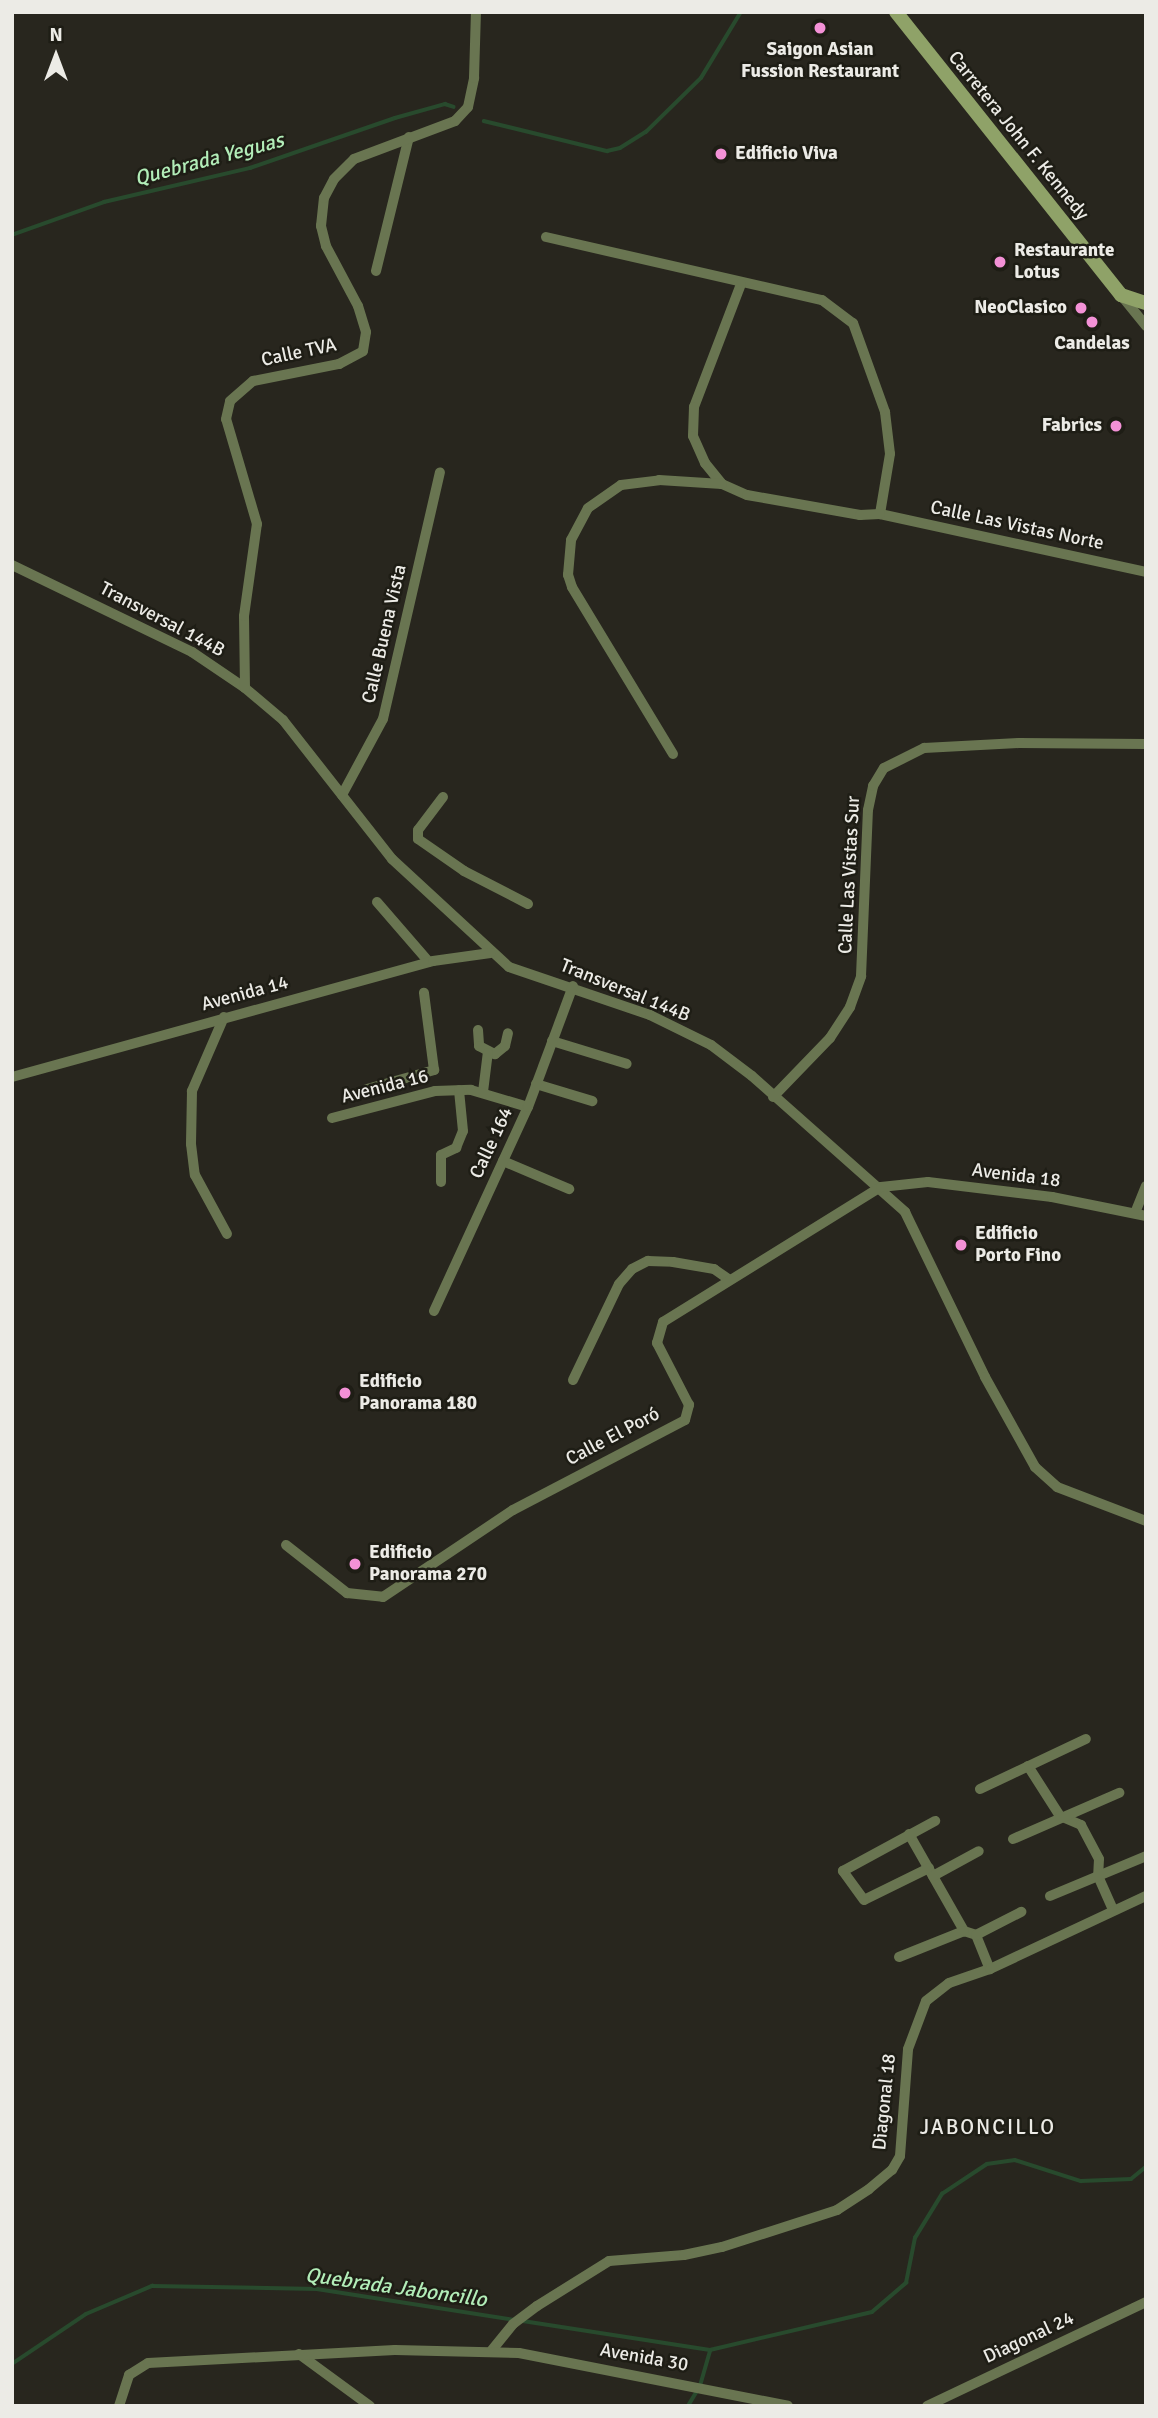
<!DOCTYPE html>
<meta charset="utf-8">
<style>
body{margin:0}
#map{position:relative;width:1158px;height:2418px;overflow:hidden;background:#28261e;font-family:Signika,sans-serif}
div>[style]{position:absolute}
.stream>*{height:3.5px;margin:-1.75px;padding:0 1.75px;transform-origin:1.75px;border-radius:1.75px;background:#284a2d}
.minor>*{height:10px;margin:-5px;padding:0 5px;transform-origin:5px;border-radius:5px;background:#697551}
.secondary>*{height:14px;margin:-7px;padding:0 7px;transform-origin:7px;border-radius:7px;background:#8fa268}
.dots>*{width:19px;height:19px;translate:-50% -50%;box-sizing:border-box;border:4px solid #1e1d15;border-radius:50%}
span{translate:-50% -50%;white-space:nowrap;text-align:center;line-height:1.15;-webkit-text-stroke:5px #1e1d15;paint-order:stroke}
.poi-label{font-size:19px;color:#ecebe6;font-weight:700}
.left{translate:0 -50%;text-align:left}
.right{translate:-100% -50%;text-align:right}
.street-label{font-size:19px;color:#ecebe6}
.water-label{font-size:21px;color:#b2edb8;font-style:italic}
.neighbourhood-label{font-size:21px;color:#ecebe6;letter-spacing:2px}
.frame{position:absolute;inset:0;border:14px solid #ecebe6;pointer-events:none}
.north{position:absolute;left:21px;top:21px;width:70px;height:70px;-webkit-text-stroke:5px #1e1d15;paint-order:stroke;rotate:0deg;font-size:19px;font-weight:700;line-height:28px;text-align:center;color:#ecebe6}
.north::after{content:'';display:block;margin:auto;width:24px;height:32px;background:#ecebe6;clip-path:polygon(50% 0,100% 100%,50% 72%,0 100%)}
</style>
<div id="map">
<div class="stream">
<div style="left:484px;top:121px;width:127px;rotate:13.7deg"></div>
<div style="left:607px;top:151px;width:13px;rotate:-13deg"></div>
<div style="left:620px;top:148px;width:31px;rotate:-32deg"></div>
<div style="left:646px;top:132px;width:77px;rotate:-44.5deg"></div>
<div style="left:701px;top:78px;width:77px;rotate:-58.8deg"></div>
<div style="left:12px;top:235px;width:98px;rotate:-19.7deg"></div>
<div style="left:104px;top:202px;width:150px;rotate:-13.1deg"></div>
<div style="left:250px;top:168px;width:153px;rotate:-19deg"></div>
<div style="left:395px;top:118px;width:52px;rotate:-15.6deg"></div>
<div style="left:445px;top:104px;width:9px;rotate:18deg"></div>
<div style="left:523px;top:2321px;width:189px;rotate:8.8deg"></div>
<div style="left:710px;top:2350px;width:166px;rotate:-13.2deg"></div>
<div style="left:872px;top:2312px;width:45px;rotate:-40.5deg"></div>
<div style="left:906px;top:2283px;width:46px;rotate:-78.7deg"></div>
<div style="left:915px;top:2238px;width:52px;rotate:-58.5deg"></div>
<div style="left:942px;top:2194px;width:54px;rotate:-33.7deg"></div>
<div style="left:987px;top:2164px;width:28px;rotate:-8deg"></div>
<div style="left:1015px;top:2160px;width:69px;rotate:17.7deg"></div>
<div style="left:1081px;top:2181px;width:50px;rotate:-2.3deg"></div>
<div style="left:1131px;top:2179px;width:19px;rotate:-39deg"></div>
<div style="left:12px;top:2364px;width:89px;rotate:-34deg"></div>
<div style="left:86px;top:2314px;width:72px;rotate:-23deg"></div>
<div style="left:152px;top:2286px;width:165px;rotate:1deg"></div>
<div style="left:317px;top:2289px;width:200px;rotate:8.9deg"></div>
<div style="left:688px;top:2406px;width:23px;rotate:-59deg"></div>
<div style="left:700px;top:2386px;width:37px;rotate:-74deg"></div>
</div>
<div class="minor">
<div style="left:546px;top:237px;width:283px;rotate:12.9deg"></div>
<div style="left:822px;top:300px;width:39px;rotate:37deg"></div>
<div style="left:853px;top:323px;width:95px;rotate:70.2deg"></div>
<div style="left:885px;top:412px;width:42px;rotate:83.2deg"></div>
<div style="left:890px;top:454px;width:61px;rotate:99.5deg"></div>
<div style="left:880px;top:514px;width:272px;rotate:12.3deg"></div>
<div style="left:376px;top:271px;width:138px;rotate:-76.2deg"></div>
<div style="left:741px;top:284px;width:132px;rotate:110.9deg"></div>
<div style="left:694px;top:407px;width:29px;rotate:92deg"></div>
<div style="left:693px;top:436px;width:30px;rotate:66deg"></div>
<div style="left:705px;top:463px;width:27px;rotate:51deg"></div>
<div style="left:722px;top:484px;width:27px;rotate:24deg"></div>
<div style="left:747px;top:495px;width:115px;rotate:10deg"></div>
<div style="left:860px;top:515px;width:20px;rotate:-3deg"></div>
<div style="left:1121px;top:295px;width:40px;rotate:51deg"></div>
<div style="left:12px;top:565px;width:200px;rotate:25.8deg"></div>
<div style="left:192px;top:652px;width:64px;rotate:34.2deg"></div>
<div style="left:245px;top:688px;width:50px;rotate:40.1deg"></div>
<div style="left:283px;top:720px;width:177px;rotate:51.9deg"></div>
<div style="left:392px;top:859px;width:159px;rotate:42.7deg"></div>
<div style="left:509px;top:967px;width:149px;rotate:18.8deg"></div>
<div style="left:650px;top:1015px;width:68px;rotate:26.2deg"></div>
<div style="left:711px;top:1045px;width:51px;rotate:37.1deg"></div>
<div style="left:752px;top:1076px;width:205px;rotate:41.6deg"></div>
<div style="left:905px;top:1212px;width:183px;rotate:64.1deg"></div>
<div style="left:985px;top:1377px;width:103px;rotate:60.9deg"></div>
<div style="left:1035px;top:1467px;width:30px;rotate:42deg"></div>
<div style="left:1057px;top:1487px;width:95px;rotate:20.9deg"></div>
<div style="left:245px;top:688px;width:72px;rotate:-90.8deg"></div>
<div style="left:244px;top:616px;width:93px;rotate:-82deg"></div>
<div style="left:257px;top:524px;width:109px;rotate:-106.4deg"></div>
<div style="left:226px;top:419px;width:18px;rotate:-77deg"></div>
<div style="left:230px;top:401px;width:30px;rotate:-41deg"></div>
<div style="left:253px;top:381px;width:88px;rotate:-11.2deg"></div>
<div style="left:339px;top:364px;width:27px;rotate:-28deg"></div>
<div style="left:363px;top:351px;width:19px;rotate:-81deg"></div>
<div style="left:366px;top:332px;width:27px;rotate:-107deg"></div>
<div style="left:358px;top:306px;width:68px;rotate:-118.1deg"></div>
<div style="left:326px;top:246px;width:21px;rotate:-104deg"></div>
<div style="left:321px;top:226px;width:28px;rotate:-84deg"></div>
<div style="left:324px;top:198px;width:21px;rotate:-62deg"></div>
<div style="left:334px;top:179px;width:28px;rotate:-45deg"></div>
<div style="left:354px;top:159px;width:108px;rotate:-20.6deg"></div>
<div style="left:455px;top:121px;width:19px;rotate:-47deg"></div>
<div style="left:468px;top:107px;width:30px;rotate:-78deg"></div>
<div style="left:474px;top:78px;width:66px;rotate:-88.3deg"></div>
<div style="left:673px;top:754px;width:195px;rotate:-121.2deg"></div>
<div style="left:572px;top:587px;width:13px;rotate:-108deg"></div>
<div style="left:568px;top:575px;width:35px;rotate:-85deg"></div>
<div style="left:571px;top:540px;width:36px;rotate:-62deg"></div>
<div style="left:588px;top:508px;width:40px;rotate:-34.9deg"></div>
<div style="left:621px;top:485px;width:38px;rotate:-7deg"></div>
<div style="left:659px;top:480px;width:63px;rotate:3.6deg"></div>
<div style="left:342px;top:795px;width:86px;rotate:-61.7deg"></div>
<div style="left:383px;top:719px;width:253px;rotate:-77deg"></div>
<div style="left:443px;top:797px;width:41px;rotate:127.1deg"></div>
<div style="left:418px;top:830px;width:9px;rotate:90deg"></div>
<div style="left:418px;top:839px;width:56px;rotate:34.8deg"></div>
<div style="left:464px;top:871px;width:72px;rotate:27.3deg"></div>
<div style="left:377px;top:902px;width:79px;rotate:49.1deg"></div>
<div style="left:224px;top:1017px;width:81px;rotate:113.4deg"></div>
<div style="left:192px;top:1091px;width:53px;rotate:91.1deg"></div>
<div style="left:191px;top:1144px;width:31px;rotate:83deg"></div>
<div style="left:195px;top:1175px;width:67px;rotate:61.5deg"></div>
<div style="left:478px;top:1030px;width:16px;rotate:86deg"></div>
<div style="left:479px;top:1046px;width:18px;rotate:27deg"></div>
<div style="left:495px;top:1054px;width:13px;rotate:-39deg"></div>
<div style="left:505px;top:1046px;width:13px;rotate:-77deg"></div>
<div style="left:552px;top:1041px;width:78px;rotate:17deg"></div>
<div style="left:12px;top:1077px;width:437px;rotate:-15.4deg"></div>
<div style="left:433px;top:961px;width:58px;rotate:-8deg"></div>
<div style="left:536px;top:1084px;width:59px;rotate:16.9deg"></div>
<div style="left:367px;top:1089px;width:70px;rotate:-15.8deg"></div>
<div style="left:434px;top:1070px;width:78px;rotate:-97.4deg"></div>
<div style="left:483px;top:1092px;width:39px;rotate:-83deg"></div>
<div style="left:773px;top:1097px;width:82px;rotate:-46deg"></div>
<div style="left:830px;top:1038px;width:37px;rotate:-57deg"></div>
<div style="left:850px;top:1007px;width:33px;rotate:-70deg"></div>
<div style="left:861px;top:976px;width:166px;rotate:-87.6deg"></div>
<div style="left:868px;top:810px;width:25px;rotate:-78deg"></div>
<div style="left:873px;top:786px;width:21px;rotate:-59deg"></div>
<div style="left:884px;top:768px;width:45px;rotate:-26.6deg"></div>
<div style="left:924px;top:748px;width:95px;rotate:-3deg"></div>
<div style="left:1019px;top:743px;width:127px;rotate:0.5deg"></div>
<div style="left:332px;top:1118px;width:106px;rotate:-14.7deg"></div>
<div style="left:435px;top:1091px;width:36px;rotate:-2deg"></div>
<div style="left:471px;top:1090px;width:59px;rotate:16.6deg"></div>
<div style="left:503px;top:1161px;width:72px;rotate:23deg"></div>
<div style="left:441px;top:1182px;width:27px;rotate:-90deg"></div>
<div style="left:441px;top:1155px;width:17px;rotate:-25deg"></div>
<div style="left:456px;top:1148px;width:18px;rotate:-68deg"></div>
<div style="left:463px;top:1131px;width:41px;rotate:-95.6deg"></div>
<div style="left:1135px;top:1213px;width:29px;rotate:-68deg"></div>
<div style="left:434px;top:1311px;width:225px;rotate:-65.3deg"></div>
<div style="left:528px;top:1107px;width:129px;rotate:-69.6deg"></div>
<div style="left:573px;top:1380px;width:106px;rotate:-64.4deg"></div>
<div style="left:619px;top:1284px;width:20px;rotate:-49deg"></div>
<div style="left:632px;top:1269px;width:18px;rotate:-27deg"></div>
<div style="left:648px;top:1261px;width:25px;rotate:2deg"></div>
<div style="left:673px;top:1262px;width:42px;rotate:9.7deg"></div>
<div style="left:714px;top:1269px;width:19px;rotate:35deg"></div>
<div style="left:286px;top:1545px;width:78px;rotate:38.2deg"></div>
<div style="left:347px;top:1593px;width:36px;rotate:6deg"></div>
<div style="left:383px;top:1597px;width:156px;rotate:-33.8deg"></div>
<div style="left:513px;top:1510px;width:194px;rotate:-27.6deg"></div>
<div style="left:685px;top:1420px;width:16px;rotate:-75deg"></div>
<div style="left:689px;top:1405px;width:70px;rotate:-117.3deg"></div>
<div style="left:657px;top:1343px;width:22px;rotate:-74deg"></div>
<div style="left:663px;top:1322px;width:256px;rotate:-31.8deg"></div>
<div style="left:881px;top:1187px;width:47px;rotate:-6.1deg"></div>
<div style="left:928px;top:1182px;width:125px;rotate:6.9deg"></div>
<div style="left:1052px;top:1197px;width:96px;rotate:11.4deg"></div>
<div style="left:1028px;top:1766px;width:59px;rotate:57.4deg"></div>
<div style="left:1060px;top:1816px;width:23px;rotate:23deg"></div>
<div style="left:1081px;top:1825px;width:38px;rotate:62deg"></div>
<div style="left:1099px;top:1859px;width:17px;rotate:93deg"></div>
<div style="left:1098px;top:1876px;width:36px;rotate:66deg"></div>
<div style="left:980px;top:1789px;width:117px;rotate:-25.3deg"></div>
<div style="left:909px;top:1834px;width:112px;rotate:60.4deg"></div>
<div style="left:964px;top:1931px;width:13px;rotate:18deg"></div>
<div style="left:976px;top:1935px;width:37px;rotate:68deg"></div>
<div style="left:1013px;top:1839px;width:116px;rotate:-23.5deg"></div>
<div style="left:929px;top:1868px;width:72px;rotate:153.8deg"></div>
<div style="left:864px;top:1900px;width:36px;rotate:-126deg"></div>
<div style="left:843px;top:1871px;width:105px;rotate:-28.5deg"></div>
<div style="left:933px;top:1876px;width:52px;rotate:-28.5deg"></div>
<div style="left:1050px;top:1896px;width:104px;rotate:-22.6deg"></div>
<div style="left:976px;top:1935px;width:51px;rotate:-27.1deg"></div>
<div style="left:899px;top:1957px;width:70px;rotate:-21.8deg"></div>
<div style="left:492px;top:2350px;width:33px;rotate:-51deg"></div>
<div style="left:513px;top:2324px;width:30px;rotate:-37deg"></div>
<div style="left:537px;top:2306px;width:85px;rotate:-32deg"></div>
<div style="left:609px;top:2261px;width:75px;rotate:-4.6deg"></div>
<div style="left:684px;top:2255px;width:39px;rotate:-12deg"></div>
<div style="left:722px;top:2247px;width:121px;rotate:-17.8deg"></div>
<div style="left:837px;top:2210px;width:38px;rotate:-33deg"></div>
<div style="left:869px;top:2189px;width:30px;rotate:-40deg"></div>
<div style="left:892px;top:2170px;width:16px;rotate:-60deg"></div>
<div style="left:900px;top:2156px;width:107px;rotate:-85.7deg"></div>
<div style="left:908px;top:2049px;width:51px;rotate:-69.4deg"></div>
<div style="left:926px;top:2001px;width:29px;rotate:-38deg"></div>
<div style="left:949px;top:1983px;width:43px;rotate:-18.9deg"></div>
<div style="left:990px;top:1969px;width:172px;rotate:-25.1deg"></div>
<div style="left:299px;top:2354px;width:88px;rotate:36.2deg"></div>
<div style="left:119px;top:2406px;width:33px;rotate:-72deg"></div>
<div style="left:129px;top:2375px;width:22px;rotate:-32deg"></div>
<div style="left:148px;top:2363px;width:247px;rotate:-3deg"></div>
<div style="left:395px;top:2350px;width:124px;rotate:1.4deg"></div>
<div style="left:519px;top:2353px;width:274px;rotate:11.1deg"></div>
<div style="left:927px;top:2406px;width:242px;rotate:-25.4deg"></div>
</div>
<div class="secondary">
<div style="left:896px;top:12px;width:362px;rotate:51.5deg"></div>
<div style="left:1121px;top:295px;width:26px;rotate:18deg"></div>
</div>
<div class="dots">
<div style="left:820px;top:28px;background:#f391d6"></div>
<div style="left:721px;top:154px;background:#f391d6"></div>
<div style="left:1000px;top:262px;background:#f391d6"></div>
<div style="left:1081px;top:308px;background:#f391d6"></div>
<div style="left:1092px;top:322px;background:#f391d6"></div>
<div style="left:1116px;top:426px;background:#f391d6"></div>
<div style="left:961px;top:1245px;background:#f391d6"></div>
<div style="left:345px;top:1393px;background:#f391d6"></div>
<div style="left:355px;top:1564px;background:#f391d6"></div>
</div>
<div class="poi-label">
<span style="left:820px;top:61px">Saigon Asian<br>Fussion Restaurant</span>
<span class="left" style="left:735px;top:154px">Edificio Viva</span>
<span class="left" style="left:1014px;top:262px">Restaurante<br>Lotus</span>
<span class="right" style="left:1067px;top:308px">NeoClasico</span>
<span style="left:1092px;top:344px">Candelas</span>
<span class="right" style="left:1102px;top:426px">Fabrics</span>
<span class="left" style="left:975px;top:1245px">Edificio<br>Porto Fino</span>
<span class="left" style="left:359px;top:1393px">Edificio<br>Panorama 180</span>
<span class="left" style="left:369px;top:1564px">Edificio<br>Panorama 270</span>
</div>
<div class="street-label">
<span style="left:1018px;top:136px;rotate:51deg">Carretera John F. Kennedy</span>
<span style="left:299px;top:353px;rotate:-12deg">Calle TVA</span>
<span style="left:1017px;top:526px;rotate:12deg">Calle Las Vistas Norte</span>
<span style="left:162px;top:620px;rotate:28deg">Transversal 144B</span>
<span style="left:385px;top:634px;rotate:-77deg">Calle Buena Vista</span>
<span style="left:850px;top:875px;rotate:-87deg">Calle Las Vistas Sur</span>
<span style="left:625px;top:991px;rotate:22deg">Transversal 144B</span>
<span style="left:245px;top:994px;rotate:-15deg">Avenida 14</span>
<span style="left:385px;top:1087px;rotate:-14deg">Avenida 16</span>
<span style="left:492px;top:1143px;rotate:-65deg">Calle 164</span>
<span style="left:1016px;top:1176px;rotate:7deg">Avenida 18</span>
<span style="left:613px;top:1437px;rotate:-28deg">Calle El Poró</span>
<span style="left:885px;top:2102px;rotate:-84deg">Diagonal 18</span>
<span style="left:1029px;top:2338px;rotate:-25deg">Diagonal 24</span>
<span style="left:644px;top:2358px;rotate:10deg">Avenida 30</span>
</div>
<div class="water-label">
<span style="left:209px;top:159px;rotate:-15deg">Quebrada Yeguas</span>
<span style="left:396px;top:2287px;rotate:8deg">Quebrada Jaboncillo</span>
</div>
<div class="neighbourhood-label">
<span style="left:988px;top:2127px">JABONCILLO</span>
</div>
<div class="frame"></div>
<div class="north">N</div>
</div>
